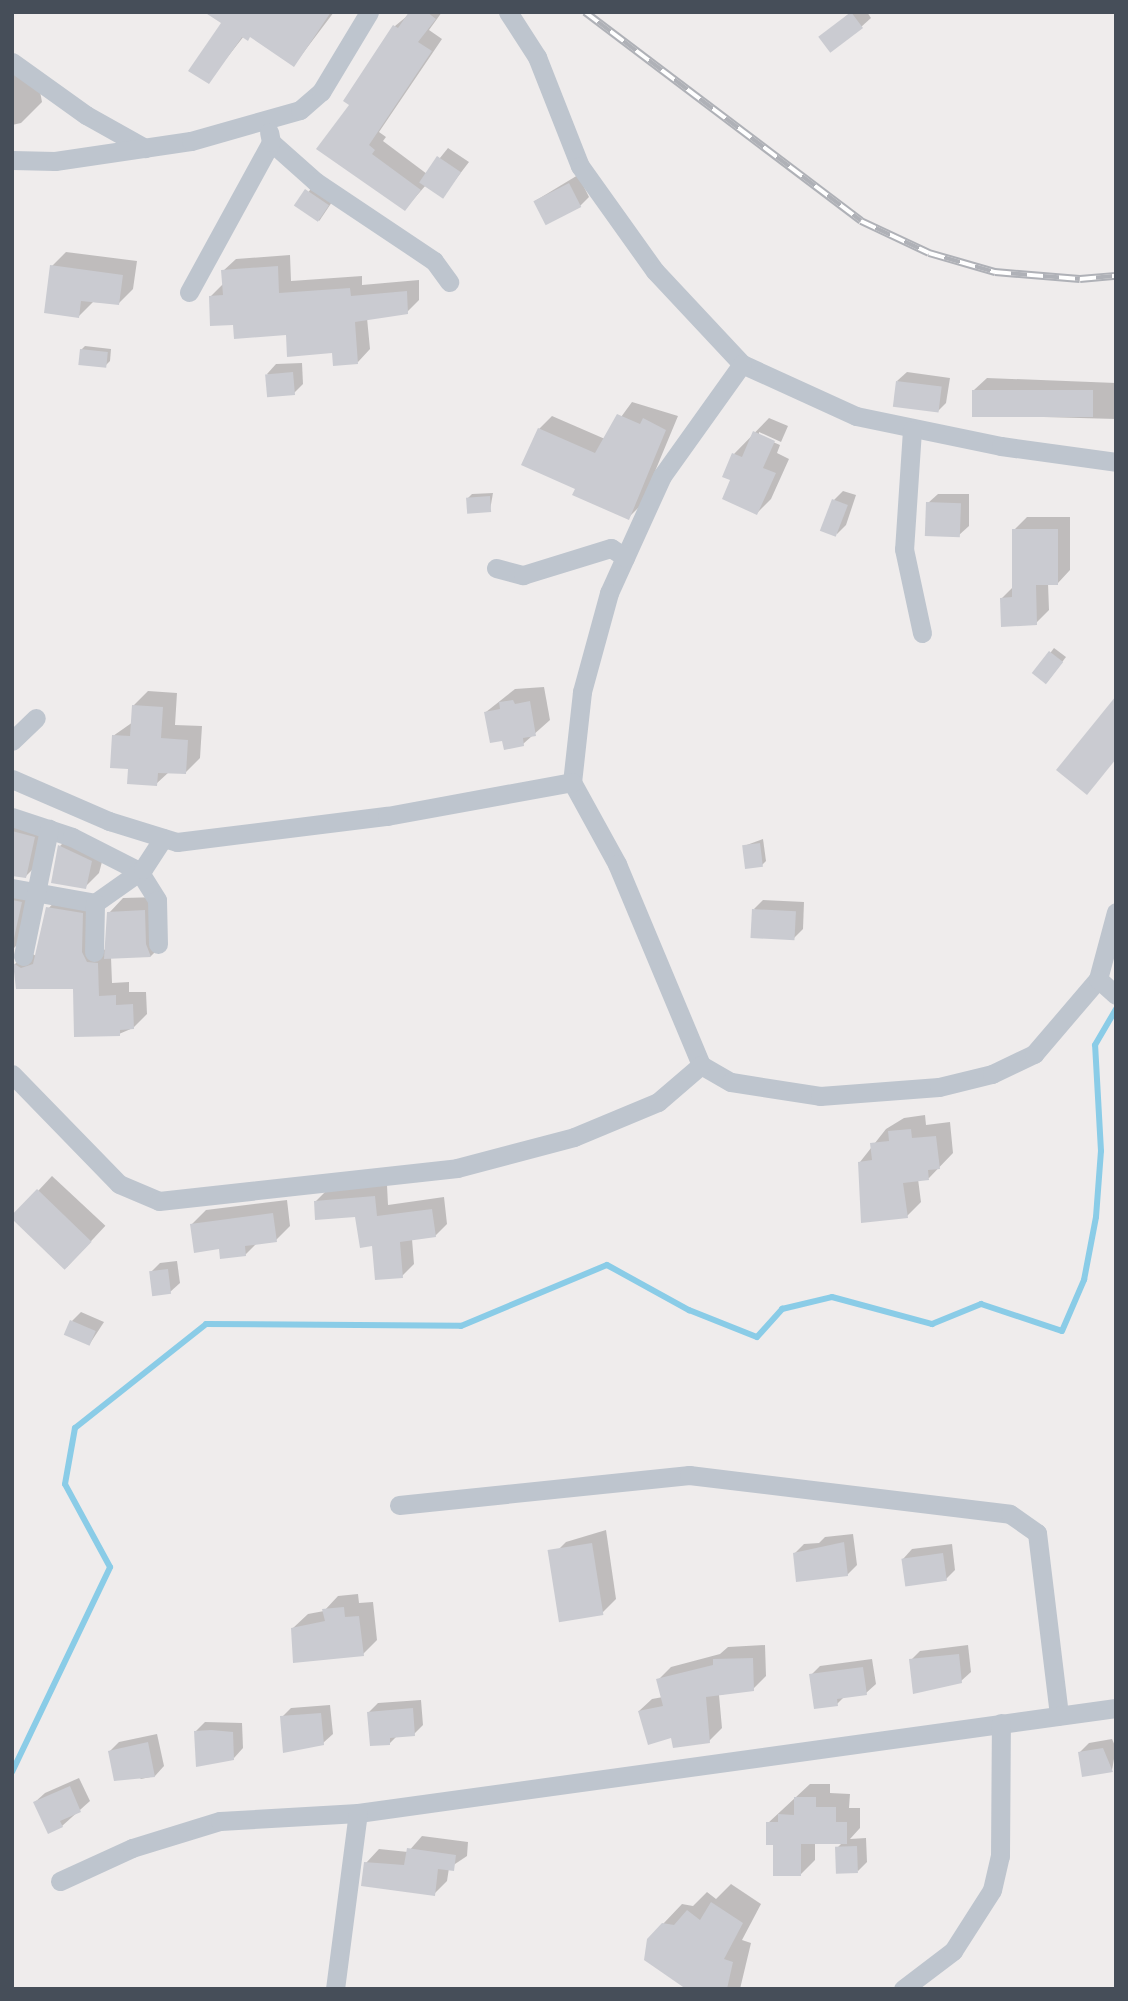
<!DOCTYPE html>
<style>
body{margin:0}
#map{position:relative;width:1128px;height:2001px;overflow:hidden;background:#efecec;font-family:"Archivo Narrow",sans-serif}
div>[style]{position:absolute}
.shadow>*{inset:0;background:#0003;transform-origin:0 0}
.stream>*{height:6px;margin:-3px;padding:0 3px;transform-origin:3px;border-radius:3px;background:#8acce7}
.building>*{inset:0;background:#cacbd1;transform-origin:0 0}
.minor>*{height:19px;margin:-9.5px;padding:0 9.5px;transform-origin:9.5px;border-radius:9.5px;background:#bec5ce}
.rail>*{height:8px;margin-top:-4px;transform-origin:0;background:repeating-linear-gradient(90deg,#fff 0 16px,#afb1b7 0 32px);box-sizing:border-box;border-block:2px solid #afb1b7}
span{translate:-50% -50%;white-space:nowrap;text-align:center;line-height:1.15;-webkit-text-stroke:6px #fff;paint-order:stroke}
.frame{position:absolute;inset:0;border:14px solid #464e59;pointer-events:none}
</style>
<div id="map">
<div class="shadow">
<div style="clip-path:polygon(218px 12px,334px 12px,294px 65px,251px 35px,244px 36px,208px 82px,223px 23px)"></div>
<div style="clip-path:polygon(412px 12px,442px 12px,429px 30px,442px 39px,379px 132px,386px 137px,383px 141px,427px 174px,448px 148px,469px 162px,443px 196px,426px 185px,405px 209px,319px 149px,352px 105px,395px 26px)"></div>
<div style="clip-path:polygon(851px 12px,867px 12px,871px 18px,861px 27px,822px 37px)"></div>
<div style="clip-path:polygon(12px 60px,37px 75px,42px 102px,21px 123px,12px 125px)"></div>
<div style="clip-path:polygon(578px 175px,589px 197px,580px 206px,535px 201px)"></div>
<div style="left:316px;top:181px;width:25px;height:31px;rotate:34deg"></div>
<div style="clip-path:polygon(66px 252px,137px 261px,133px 289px,119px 303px,93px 302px,79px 316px,52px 266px)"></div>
<div style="clip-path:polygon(290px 255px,291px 281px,362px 276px,362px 285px,419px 280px,419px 300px,407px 312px,367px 318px,370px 349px,358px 362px,287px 333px,235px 324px,211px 296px,224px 283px,223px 271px,236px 259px)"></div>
<div style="clip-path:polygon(85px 346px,111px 349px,110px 361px,106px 365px,81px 350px)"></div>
<div style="clip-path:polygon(302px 363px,303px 384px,294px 393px,267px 374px,276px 364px)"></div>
<div style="clip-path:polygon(907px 372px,950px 378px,946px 403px,937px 412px,897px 381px)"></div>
<div style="clip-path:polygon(987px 378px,1116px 383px,1116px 419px,974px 415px,974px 390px)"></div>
<div style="clip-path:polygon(632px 402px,678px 416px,641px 505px,628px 518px,539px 429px,552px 416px,605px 439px)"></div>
<div style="clip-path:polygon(769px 418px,788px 426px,781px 442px,759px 432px,759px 436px,780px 445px,777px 453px,789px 459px,771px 499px,757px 513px,733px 480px,734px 454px)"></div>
<div style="clip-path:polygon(843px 491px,856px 495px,846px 525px,837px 534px,834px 500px)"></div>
<div style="clip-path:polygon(493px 493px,490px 510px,468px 498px,472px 494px)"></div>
<div style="clip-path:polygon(938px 494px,969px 494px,969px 526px,959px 535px,928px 503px)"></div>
<div style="clip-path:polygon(1027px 517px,1070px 517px,1070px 570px,1058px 583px,1048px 583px,1049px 610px,1036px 623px,1002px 598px,1014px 586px,1014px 530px)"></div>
<div style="left:1054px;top:648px;width:15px;height:32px;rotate:37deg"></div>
<div style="clip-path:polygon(544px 687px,550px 720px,523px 744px,504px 739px,486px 712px,515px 689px)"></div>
<div style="clip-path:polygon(148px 691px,177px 693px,175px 725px,202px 726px,200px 758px,186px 772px,169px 772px,156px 784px,129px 767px,113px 736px,133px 722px,133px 706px)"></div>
<div style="clip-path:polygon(12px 823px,48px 823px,40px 862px,26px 876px,12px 874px)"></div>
<div style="clip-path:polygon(74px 832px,106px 847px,99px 873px,85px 887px,60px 846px)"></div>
<div style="clip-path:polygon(763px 839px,766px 861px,762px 865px,744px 846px)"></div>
<div style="clip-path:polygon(12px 891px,34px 893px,25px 937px,12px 950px)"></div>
<div style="clip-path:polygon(60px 896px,95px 900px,101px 949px,106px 950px,109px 913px,123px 898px,159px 897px,165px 942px,151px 956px,111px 957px,112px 983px,129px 982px,129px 992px,146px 992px,147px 1014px,133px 1028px,119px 1034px,75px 987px,17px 987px,15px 964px,28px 951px,36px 956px,47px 910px)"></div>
<div style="clip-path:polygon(763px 900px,804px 902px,803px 929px,794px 938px,754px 909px)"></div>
<div style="clip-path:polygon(925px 1115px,926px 1125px,950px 1122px,953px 1153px,929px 1178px,918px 1179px,921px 1202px,907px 1216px,860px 1162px,886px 1129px,904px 1118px)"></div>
<div style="left:52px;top:1176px;width:73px;height:57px;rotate:43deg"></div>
<div style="clip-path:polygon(387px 1185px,388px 1205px,444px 1197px,447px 1224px,435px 1236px,412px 1239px,414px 1264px,402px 1276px,357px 1216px,316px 1201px,328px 1189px)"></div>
<div style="clip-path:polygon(287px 1200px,290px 1226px,276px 1240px,257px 1243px,245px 1255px,220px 1247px,192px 1224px,206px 1210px)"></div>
<div style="clip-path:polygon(177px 1261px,180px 1283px,170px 1292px,151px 1272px,160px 1263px)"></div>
<div style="clip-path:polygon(81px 1312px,104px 1322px,89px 1345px,72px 1321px)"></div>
<div style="clip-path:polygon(606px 1530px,616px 1599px,602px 1613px,551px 1557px,566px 1542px)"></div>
<div style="clip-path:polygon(853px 1534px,857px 1565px,847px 1575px,794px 1554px,804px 1544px,819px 1543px,825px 1537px)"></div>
<div style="clip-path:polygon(952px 1544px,955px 1570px,946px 1579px,903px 1559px,912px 1549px)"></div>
<div style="clip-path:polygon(358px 1594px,359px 1603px,373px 1602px,377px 1640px,363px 1654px,293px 1628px,308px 1614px,324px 1611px,338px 1596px)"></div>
<div style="clip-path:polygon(765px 1645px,766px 1676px,753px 1689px,719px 1695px,722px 1728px,709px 1741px,672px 1736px,639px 1711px,652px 1699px,663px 1697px,658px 1680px,671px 1667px,720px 1654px,728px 1647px)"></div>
<div style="clip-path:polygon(968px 1645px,971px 1672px,961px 1681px,911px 1660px,920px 1651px)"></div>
<div style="clip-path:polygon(872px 1659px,876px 1684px,866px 1693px,845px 1696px,837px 1704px,811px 1675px,820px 1666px)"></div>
<div style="clip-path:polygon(421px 1700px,423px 1725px,414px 1734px,397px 1736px,390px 1743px,369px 1712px,378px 1703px)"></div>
<div style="clip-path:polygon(330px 1705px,333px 1734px,323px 1743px,282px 1717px,291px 1708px)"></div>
<div style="clip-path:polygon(205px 1722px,242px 1723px,243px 1748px,234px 1758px,196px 1731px)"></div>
<div style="clip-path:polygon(157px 1734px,164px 1766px,155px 1776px,141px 1779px,110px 1751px,119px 1742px)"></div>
<div style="clip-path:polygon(1112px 1739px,1116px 1748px,1112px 1770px,1080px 1752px,1089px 1743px)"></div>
<div style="clip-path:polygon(79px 1778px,90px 1801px,62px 1826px,35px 1802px,45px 1793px)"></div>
<div style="clip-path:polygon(810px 1784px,830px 1784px,830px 1793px,850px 1794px,849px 1808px,860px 1808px,860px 1828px,850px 1839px,866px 1838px,867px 1862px,858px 1871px,837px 1848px,843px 1842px,815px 1842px,815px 1860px,801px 1874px,775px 1844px,768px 1823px)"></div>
<div style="clip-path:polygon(422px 1836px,468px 1842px,467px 1856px,449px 1868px,447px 1881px,434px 1894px,366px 1863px,379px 1849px,408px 1852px)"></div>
<div style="clip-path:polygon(731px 1884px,761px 1904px,742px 1940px,751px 1943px,740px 1989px,688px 1989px,663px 1924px,682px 1904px,693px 1906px,707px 1892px,716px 1899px)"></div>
</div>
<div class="stream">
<div style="left:12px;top:1772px;width:227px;rotate:-64.4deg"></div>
<div style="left:110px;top:1567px;width:94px;rotate:-118.5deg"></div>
<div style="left:65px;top:1484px;width:57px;rotate:-79.9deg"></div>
<div style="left:75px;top:1428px;width:167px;rotate:-38.4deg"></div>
<div style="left:206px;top:1324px;width:255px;rotate:0.4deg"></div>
<div style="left:461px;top:1326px;width:158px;rotate:-22.7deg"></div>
<div style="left:607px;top:1265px;width:94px;rotate:28.8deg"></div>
<div style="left:689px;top:1310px;width:73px;rotate:21.7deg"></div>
<div style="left:757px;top:1337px;width:38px;rotate:-48deg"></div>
<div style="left:782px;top:1309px;width:51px;rotate:-13.5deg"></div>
<div style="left:832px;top:1297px;width:104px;rotate:15.1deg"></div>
<div style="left:932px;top:1324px;width:53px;rotate:-22.2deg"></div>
<div style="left:981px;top:1304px;width:85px;rotate:18.4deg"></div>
<div style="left:1062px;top:1331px;width:56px;rotate:-66.7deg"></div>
<div style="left:1084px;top:1280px;width:64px;rotate:-79.2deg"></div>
<div style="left:1096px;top:1217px;width:66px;rotate:-85.7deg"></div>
<div style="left:1101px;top:1151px;width:106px;rotate:-93.2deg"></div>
<div style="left:1095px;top:1045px;width:42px;rotate:-59.7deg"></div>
</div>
<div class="building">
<div style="clip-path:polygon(204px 12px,331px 12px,294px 67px,250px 37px,248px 41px,242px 37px,209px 84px,188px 71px,221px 23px)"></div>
<div style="clip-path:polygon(409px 12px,427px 12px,436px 19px,418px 42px,432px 51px,369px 145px,375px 150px,372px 154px,421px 190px,405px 211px,316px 149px,349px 105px,343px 101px,393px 25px,398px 28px)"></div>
<div style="left:851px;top:12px;width:20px;height:41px;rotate:53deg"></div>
<div style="left:437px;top:156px;width:29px;height:32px;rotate:34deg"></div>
<div style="left:569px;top:183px;width:27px;height:40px;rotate:63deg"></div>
<div style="left:305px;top:189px;width:29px;height:20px;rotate:34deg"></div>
<div style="clip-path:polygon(50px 265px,123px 275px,119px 305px,81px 301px,79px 318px,44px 313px)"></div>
<div style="clip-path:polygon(278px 266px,279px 293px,350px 288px,351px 296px,407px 291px,408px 314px,355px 322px,358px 364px,333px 366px,332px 353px,287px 357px,286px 335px,234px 339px,233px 325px,210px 326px,209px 296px,223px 295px,221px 270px)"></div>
<div style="left:80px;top:349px;width:28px;height:16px;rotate:6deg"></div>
<div style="left:293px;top:372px;width:23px;height:28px;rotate:85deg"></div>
<div style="left:896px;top:381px;width:46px;height:26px;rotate:7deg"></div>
<div style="left:972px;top:390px;width:121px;height:27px"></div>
<div style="clip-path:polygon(617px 414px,640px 424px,643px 418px,666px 430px,629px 520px,572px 495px,575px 489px,521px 465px,538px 428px,595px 453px)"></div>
<div style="clip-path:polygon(753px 431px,775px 441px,763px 468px,776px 473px,757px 515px,722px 499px,730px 480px,722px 477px,732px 453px,742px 457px)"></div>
<div style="left:490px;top:496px;width:16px;height:24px;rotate:86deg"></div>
<div style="left:832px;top:499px;width:17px;height:34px;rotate:21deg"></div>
<div style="left:926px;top:502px;width:35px;height:34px;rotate:2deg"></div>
<div style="clip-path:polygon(1012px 529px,1058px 529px,1058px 585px,1036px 585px,1037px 625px,1001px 627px,1000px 598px,1012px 597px)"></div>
<div style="left:1049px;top:651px;width:18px;height:28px;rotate:38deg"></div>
<div style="clip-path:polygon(1116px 696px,1116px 759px,1087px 795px,1056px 770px)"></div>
<div style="clip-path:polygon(513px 700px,515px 704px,530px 701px,536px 736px,523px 738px,524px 746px,504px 750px,502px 741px,490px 743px,484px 712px,500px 709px,499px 702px)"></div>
<div style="clip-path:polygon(132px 705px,163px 707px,161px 738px,188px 740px,186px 774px,158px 773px,157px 786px,127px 784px,128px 769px,110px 768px,112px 735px,130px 736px)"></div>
<div style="clip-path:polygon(12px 831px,35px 837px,26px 878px,12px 876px)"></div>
<div style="left:760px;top:843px;width:24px;height:18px;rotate:83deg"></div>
<div style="clip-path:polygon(58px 845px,92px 861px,86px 889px,51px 883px)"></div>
<div style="clip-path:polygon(12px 900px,22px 902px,12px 947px)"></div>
<div style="clip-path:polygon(46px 907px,83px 913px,82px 952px,87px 962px,98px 963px,99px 996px,116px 995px,116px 1005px,133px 1004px,134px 1029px,120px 1030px,120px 1036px,74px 1037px,73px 989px,16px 989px,13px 963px,21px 968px,33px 964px)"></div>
<div style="left:752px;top:909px;width:44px;height:29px;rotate:3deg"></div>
<div style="clip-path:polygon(145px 910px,146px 944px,151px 957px,104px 959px,107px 912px)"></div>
<div style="clip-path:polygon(911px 1129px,912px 1138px,936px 1136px,940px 1169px,928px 1170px,929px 1180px,903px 1183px,908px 1218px,861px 1223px,858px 1162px,872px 1160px,870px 1143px,889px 1141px,888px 1131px)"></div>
<div style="left:37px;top:1189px;width:76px;height:39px;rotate:44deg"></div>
<div style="clip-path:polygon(375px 1196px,377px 1216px,432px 1209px,436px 1237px,400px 1242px,403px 1278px,375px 1280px,372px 1246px,360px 1248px,355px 1217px,315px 1220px,314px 1201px)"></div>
<div style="clip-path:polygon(273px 1213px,277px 1242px,245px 1246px,246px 1256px,220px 1259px,219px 1249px,194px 1253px,190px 1224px)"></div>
<div style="left:168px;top:1269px;width:25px;height:19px;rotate:83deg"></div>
<div style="left:70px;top:1320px;width:28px;height:16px;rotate:23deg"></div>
<div style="clip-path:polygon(844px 1542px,848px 1576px,796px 1582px,793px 1553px)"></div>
<div style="left:592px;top:1543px;width:73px;height:45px;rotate:81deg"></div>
<div style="left:943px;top:1553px;width:28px;height:42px;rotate:82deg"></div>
<div style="clip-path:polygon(344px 1607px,345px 1617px,359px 1616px,364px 1656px,293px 1663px,291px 1628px,325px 1621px,322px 1609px)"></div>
<div style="clip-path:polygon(959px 1654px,962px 1683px,913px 1694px,909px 1659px)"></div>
<div style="clip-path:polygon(753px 1658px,754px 1691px,706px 1697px,710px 1743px,673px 1748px,671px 1738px,648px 1745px,638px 1711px,663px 1706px,656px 1679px,713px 1665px,713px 1659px)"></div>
<div style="clip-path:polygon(863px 1667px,867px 1695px,837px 1699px,838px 1706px,814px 1709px,809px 1674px)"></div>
<div style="clip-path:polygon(413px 1708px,415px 1736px,390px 1738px,390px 1745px,370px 1746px,367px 1712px)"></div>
<div style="clip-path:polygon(321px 1713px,324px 1745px,283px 1753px,280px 1716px)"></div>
<div style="clip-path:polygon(211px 1730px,233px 1732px,234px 1760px,196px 1767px,194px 1731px)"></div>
<div style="clip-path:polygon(148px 1742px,155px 1777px,114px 1781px,108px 1751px)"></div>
<div style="clip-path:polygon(1103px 1748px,1113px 1772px,1082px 1777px,1078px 1752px)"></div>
<div style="clip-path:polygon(70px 1786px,81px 1812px,60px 1821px,63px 1827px,48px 1834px,33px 1802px)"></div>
<div style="clip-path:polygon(794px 1797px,816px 1797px,816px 1807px,836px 1807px,836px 1822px,847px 1822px,847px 1844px,801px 1844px,801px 1876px,773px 1876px,773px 1845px,766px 1845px,766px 1822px,778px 1822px,778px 1814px,794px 1815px)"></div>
<div style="left:857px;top:1846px;width:27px;height:22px;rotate:88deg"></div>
<div style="clip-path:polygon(407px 1848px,456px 1855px,454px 1871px,438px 1869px,435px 1896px,361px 1886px,364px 1862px,404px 1865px)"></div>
<div style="clip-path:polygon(711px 1902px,743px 1923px,724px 1959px,733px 1962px,727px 1989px,686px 1989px,644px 1960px,647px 1939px,662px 1923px,674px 1925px,687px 1910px,700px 1920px)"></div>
</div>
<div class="minor">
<div style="left:508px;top:12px;width:54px;rotate:57.2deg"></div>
<div style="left:537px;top:57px;width:117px;rotate:68.5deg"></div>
<div style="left:580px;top:166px;width:129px;rotate:54.5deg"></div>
<div style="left:655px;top:271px;width:127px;rotate:46.9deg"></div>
<div style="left:742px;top:364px;width:125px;rotate:24.5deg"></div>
<div style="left:856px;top:416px;width:148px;rotate:11.7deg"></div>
<div style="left:1001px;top:446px;width:116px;rotate:7.9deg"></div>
<div style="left:12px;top:62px;width:91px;rotate:35.6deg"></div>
<div style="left:86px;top:115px;width:68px;rotate:29.2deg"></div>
<div style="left:271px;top:142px;width:60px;rotate:41.6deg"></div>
<div style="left:316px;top:182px;width:142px;rotate:33.8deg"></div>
<div style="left:434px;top:261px;width:26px;rotate:54deg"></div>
<div style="left:12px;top:160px;width:43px;rotate:1.3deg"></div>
<div style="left:55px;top:161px;width:137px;rotate:-8.4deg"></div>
<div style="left:191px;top:141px;width:113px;rotate:-15.9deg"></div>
<div style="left:300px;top:110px;width:28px;rotate:-41deg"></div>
<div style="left:321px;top:92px;width:93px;rotate:-59deg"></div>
<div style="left:189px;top:292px;width:171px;rotate:-61.3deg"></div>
<div style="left:271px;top:142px;width:10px;rotate:-101deg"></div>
<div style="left:742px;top:364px;width:138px;rotate:125.5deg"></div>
<div style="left:662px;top:476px;width:128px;rotate:114.4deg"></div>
<div style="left:609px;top:593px;width:103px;rotate:105.3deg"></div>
<div style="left:582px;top:692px;width:91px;rotate:96.3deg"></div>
<div style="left:572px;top:782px;width:94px;rotate:61.2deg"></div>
<div style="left:617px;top:864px;width:218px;rotate:67.3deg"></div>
<div style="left:701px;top:1065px;width:34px;rotate:30deg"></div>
<div style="left:731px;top:1082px;width:90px;rotate:8.9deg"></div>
<div style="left:820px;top:1096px;width:119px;rotate:-4.3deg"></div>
<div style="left:939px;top:1087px;width:55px;rotate:-13.8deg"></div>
<div style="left:992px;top:1074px;width:47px;rotate:-25.5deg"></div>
<div style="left:1034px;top:1054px;width:99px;rotate:-49.5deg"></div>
<div style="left:1098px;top:979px;width:69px;rotate:-75deg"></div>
<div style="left:912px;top:430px;width:119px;rotate:93.8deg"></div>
<div style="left:904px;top:549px;width:86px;rotate:77.9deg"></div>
<div style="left:496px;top:568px;width:28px;rotate:15deg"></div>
<div style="left:523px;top:575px;width:92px;rotate:-17.1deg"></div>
<div style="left:611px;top:548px;width:17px;rotate:33deg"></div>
<div style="left:12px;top:741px;width:33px;rotate:-44deg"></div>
<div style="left:12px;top:779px;width:106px;rotate:23.4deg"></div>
<div style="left:109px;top:821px;width:71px;rotate:17.2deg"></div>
<div style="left:177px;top:842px;width:212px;rotate:-7.1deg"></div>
<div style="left:387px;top:816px;width:188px;rotate:-10.4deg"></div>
<div style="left:12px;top:817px;width:63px;rotate:18.4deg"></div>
<div style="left:72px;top:837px;width:75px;rotate:26.9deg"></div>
<div style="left:139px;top:871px;width:34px;rotate:58deg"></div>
<div style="left:157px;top:900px;width:44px;rotate:88.7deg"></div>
<div style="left:12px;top:888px;width:84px;rotate:10.2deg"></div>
<div style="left:95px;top:903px;width:59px;rotate:-35.3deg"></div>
<div style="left:143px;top:869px;width:37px;rotate:-57deg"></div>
<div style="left:94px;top:952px;width:49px;rotate:-88.8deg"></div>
<div style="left:23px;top:956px;width:130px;rotate:-78.4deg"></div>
<div style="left:1098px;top:979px;width:24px;rotate:42deg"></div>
<div style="left:12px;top:1074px;width:153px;rotate:45.8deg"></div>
<div style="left:119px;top:1184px;width:43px;rotate:23deg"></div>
<div style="left:159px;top:1201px;width:300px;rotate:-6.3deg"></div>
<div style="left:457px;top:1168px;width:121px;rotate:-14.8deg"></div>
<div style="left:574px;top:1137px;width:91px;rotate:-22.6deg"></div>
<div style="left:658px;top:1102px;width:57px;rotate:-40.7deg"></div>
<div style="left:399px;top:1505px;width:292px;rotate:-5.9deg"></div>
<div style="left:689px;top:1475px;width:323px;rotate:6.9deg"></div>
<div style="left:1010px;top:1514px;width:33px;rotate:35deg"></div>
<div style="left:1037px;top:1533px;width:184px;rotate:83.1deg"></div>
<div style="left:60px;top:1881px;width:79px;rotate:-24.6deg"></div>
<div style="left:132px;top:1848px;width:92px;rotate:-17.1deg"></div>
<div style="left:220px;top:1821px;width:138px;rotate:-3.3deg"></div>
<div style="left:358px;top:1813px;width:765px;rotate:-7.89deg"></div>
<div style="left:335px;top:1989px;width:177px;rotate:-82.6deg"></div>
<div style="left:903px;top:1989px;width:63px;rotate:-37.2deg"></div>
<div style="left:953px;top:1951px;width:72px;rotate:-57.4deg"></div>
<div style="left:992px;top:1890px;width:35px;rotate:-77deg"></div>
<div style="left:1000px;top:1856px;width:133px;rotate:-89.6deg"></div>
</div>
<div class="rail">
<div style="left:585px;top:12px;width:346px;rotate:37.1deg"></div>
<div style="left:861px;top:221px;width:75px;rotate:25.2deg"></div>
<div style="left:929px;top:253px;width:69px;rotate:16.1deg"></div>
<div style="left:995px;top:272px;width:85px;rotate:4.7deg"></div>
<div style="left:1080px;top:279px;width:36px;rotate:-5deg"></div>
</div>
<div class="frame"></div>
</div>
